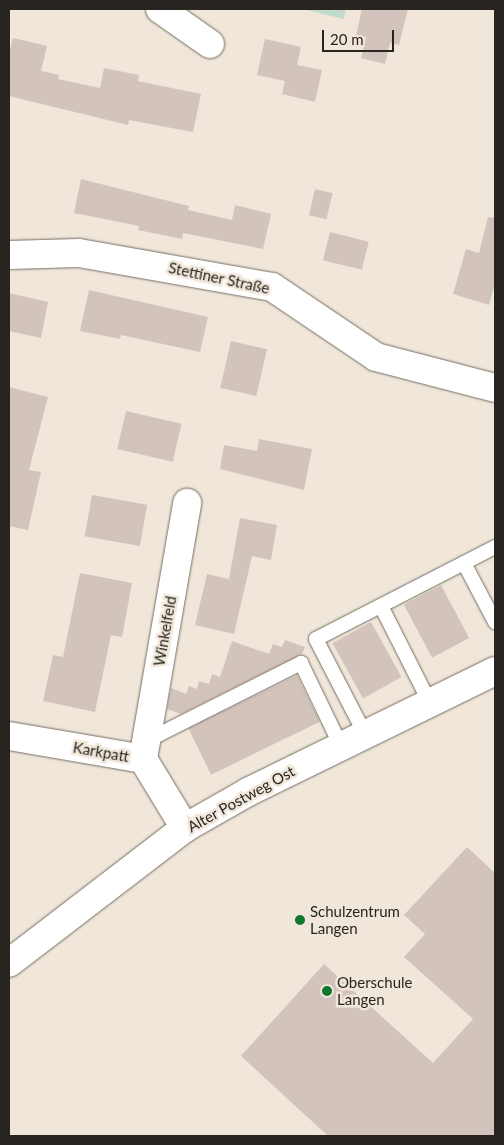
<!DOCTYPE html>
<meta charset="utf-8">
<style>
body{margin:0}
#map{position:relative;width:504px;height:1145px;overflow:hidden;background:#f0e7da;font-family:Lato,sans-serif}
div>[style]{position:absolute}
.green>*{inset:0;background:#c3dbca}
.building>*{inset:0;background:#d3c3bd;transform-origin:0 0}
.roads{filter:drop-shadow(0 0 1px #756d62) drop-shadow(0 0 1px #756d62)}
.lane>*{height:14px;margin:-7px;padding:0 7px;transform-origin:7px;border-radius:7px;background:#fff}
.street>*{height:28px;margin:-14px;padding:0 14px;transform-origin:14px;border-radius:14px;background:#fff}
.dots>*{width:14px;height:14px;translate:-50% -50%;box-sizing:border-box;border:2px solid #f0e7da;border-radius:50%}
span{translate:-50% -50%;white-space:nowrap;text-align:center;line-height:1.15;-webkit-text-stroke:5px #f0e7da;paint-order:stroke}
.street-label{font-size:15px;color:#282520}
.poi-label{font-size:15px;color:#282520}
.left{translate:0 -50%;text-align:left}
.frame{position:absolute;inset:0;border:10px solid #282520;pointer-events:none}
.scale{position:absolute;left:322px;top:30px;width:72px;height:22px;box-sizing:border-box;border:2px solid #282520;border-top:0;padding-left:6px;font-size:15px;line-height:18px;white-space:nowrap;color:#282520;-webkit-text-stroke:4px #f0e7da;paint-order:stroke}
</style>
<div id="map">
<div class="green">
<div style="clip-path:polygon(302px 9px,346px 9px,344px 19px)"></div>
</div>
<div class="building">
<div style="clip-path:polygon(362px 9px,408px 9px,399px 45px,390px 43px,385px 64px,361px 58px,366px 37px,356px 35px)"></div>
<div style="clip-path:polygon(13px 38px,47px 46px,41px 71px,59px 75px,58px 79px,100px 88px,104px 68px,139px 75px,138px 81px,201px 94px,193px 132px,129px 120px,128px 125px,9px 96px,9px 54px)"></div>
<div style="clip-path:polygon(265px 39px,301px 47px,297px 65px,322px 70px,315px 102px,282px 94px,285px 81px,257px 75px)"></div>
<div style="clip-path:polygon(81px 179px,189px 206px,188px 210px,232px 220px,235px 205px,271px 214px,263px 249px,183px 233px,182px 239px,138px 230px,139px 226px,74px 213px)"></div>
<div style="left:315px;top:189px;width:18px;height:27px;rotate:13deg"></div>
<div style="clip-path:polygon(488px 217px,495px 218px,495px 283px,489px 305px,453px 294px,466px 249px,479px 253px)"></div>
<div style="left:330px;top:232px;width:40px;height:29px;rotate:14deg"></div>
<div style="clip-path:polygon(89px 290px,208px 317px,200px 352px,121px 335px,120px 339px,80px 331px)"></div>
<div style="clip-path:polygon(9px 293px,48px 302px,41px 338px,9px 331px)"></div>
<div style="left:231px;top:341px;width:37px;height:48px;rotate:13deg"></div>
<div style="clip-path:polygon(9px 387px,48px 397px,29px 470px,41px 472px,28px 530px,9px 526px)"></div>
<div style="left:126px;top:411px;width:57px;height:39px;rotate:13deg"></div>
<div style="clip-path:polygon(259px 439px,312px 449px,304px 490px,220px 469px,224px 445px,257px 451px)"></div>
<div style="left:92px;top:495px;width:56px;height:42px;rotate:10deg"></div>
<div style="clip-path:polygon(240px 518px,277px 525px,271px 560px,252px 556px,234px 634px,195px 625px,207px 574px,229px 579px)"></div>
<div style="clip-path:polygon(80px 573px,132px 583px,122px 637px,111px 635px,95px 712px,43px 701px,53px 655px,63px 657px)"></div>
<div style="left:441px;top:585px;width:60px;height:42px;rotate:62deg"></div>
<div style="left:371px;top:622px;width:63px;height:44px;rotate:61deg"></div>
<div style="clip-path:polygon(285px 640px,305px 647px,302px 654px,181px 714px,167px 709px,171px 688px,186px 694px,189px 686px,197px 689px,199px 681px,209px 684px,212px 674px,220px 677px,232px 641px,269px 654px,273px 644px,282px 647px)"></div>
<div style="left:297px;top:675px;width:52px;height:121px;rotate:64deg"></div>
<div style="clip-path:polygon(467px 847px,495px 873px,495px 1136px,328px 1136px,241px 1056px,324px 964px,433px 1063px,473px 1019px,404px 957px,425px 934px,404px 915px)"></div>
</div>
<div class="roads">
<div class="lane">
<div style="left:464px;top:563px;width:67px;rotate:62.3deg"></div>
<div style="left:381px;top:606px;width:109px;rotate:63.2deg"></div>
<div style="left:365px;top:734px;width:107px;rotate:-117.3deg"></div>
<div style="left:316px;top:639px;width:201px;rotate:-27.2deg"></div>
<div style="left:146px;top:741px;width:174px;rotate:-26.7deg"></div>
<div style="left:301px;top:663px;width:92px;rotate:64.3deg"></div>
</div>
<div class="street">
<div style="left:160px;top:9px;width:61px;rotate:35deg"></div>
<div style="left:9px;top:255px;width:70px;rotate:-1.6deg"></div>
<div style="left:79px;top:253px;width:196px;rotate:10deg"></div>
<div style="left:272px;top:287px;width:125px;rotate:33.9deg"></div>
<div style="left:376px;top:357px;width:123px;rotate:14.6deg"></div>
<div style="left:9px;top:736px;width:136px;rotate:9.7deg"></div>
<div style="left:143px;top:759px;width:81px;rotate:58.7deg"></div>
<div style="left:143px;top:759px;width:260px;rotate:-80.2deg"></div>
<div style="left:9px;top:963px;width:222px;rotate:-37.5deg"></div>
<div style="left:185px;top:828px;width:73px;rotate:-29.7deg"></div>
<div style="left:248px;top:792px;width:275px;rotate:-26.1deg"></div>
</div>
</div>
<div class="dots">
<div style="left:300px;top:920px;background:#0d772a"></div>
<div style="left:327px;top:991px;background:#0d772a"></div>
</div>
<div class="street-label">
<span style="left:219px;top:278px;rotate:12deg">Stettiner Straße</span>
<span style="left:165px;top:631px;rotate:-80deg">Winkelfeld</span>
<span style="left:101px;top:752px;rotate:10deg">Karkpatt</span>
<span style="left:241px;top:799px;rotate:-29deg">Alter Postweg Ost</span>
</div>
<div class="poi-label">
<span class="left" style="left:310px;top:920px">Schulzentrum<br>Langen</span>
<span class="left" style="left:337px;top:991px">Oberschule<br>Langen</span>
</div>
<div class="frame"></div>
<div class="scale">20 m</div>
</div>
